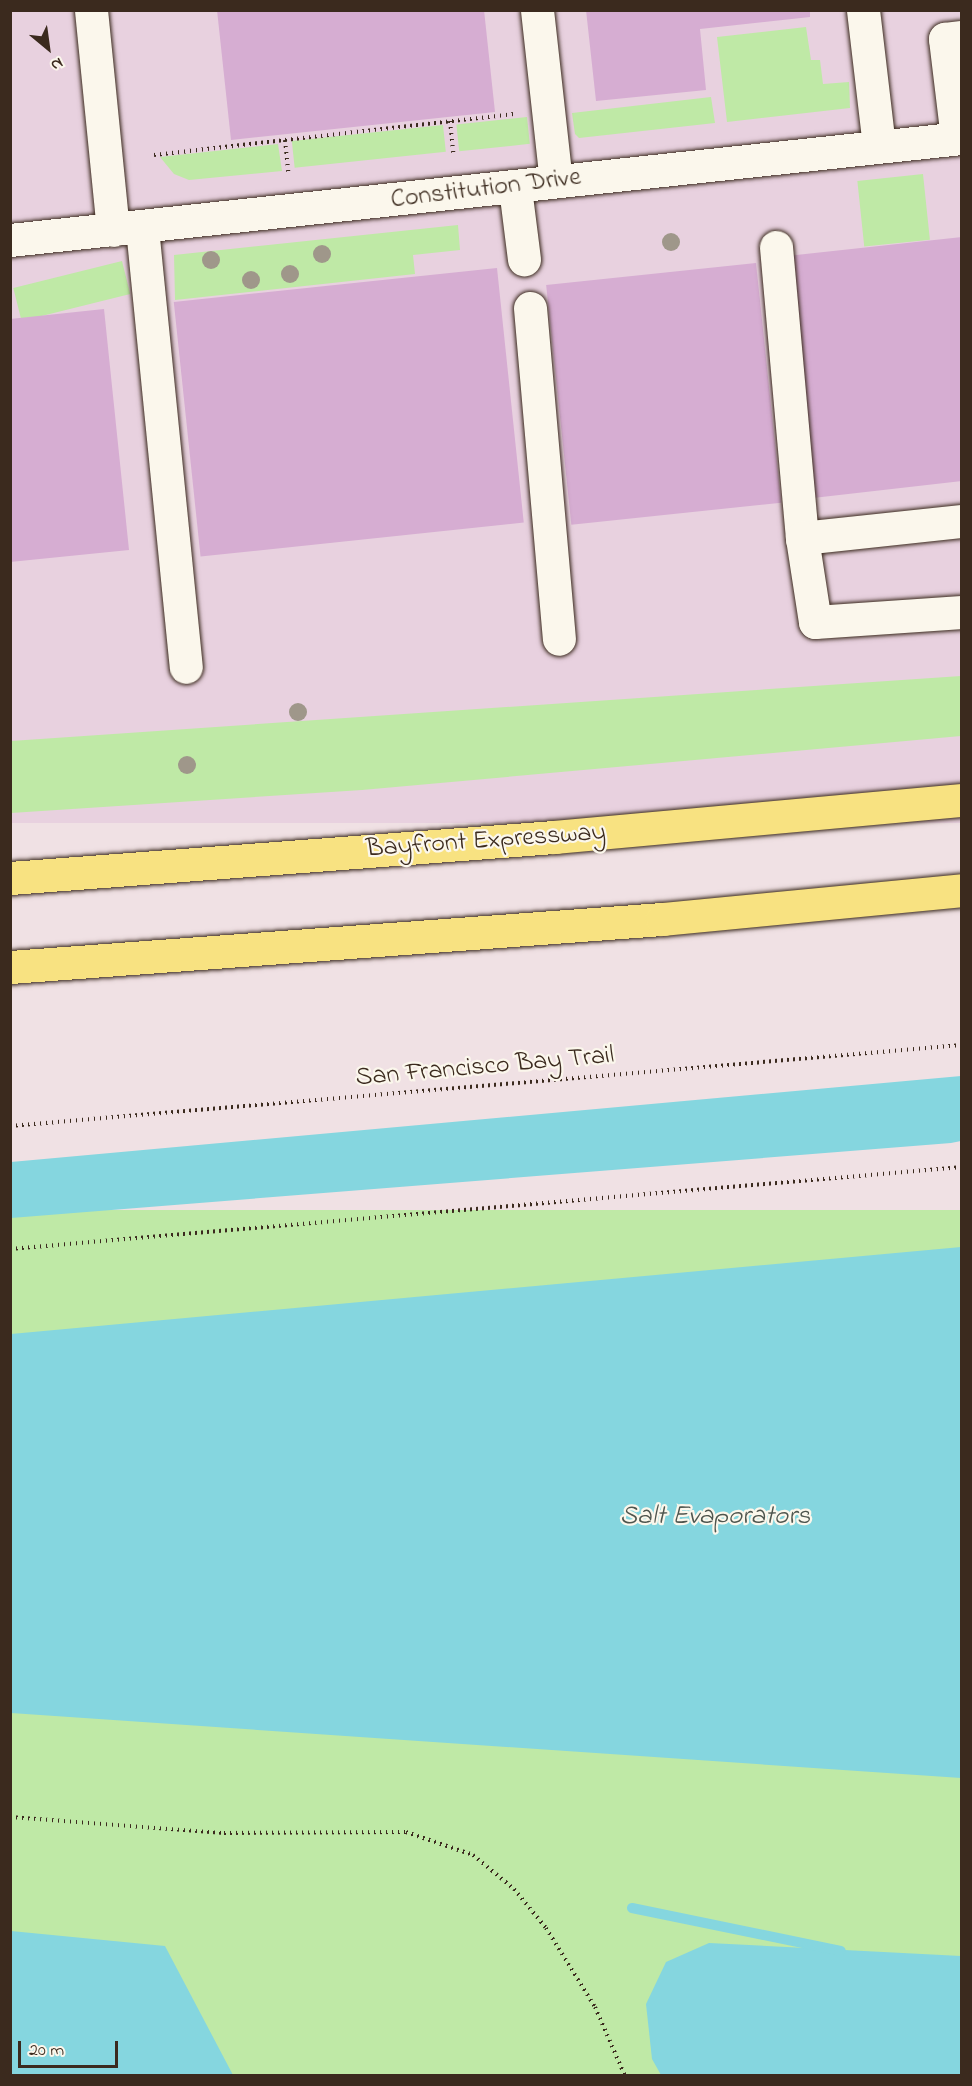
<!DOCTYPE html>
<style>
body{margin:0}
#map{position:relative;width:972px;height:2086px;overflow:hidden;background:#f0e1e4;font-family:"Indie Flower",sans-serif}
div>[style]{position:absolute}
.built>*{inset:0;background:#e8d1df;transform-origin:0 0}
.green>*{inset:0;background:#bfe9a6;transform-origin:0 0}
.water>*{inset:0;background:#85d6df}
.stream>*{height:10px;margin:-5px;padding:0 5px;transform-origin:5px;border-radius:5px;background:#85d6df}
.building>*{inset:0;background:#d6add2;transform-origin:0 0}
.path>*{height:4px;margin-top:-2px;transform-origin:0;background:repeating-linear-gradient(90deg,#3b2a1e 0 1.5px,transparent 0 6px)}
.roads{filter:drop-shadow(0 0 2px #3b2a1e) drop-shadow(0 0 2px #3b2a1e)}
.minor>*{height:33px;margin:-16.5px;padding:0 16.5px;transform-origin:16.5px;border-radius:16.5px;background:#fbf7ec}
.highway>*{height:33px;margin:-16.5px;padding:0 16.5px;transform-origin:16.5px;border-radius:16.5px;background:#f8e281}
.trees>*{width:18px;height:18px;margin:-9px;border-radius:50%;background:#9f978a}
span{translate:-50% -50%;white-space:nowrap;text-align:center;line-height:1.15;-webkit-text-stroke:4.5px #fbf7ec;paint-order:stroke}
.street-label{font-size:26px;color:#3b2a1e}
.water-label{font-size:27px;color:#4e554e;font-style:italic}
.frame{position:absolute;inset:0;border:12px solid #3b2a1e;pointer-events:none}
.north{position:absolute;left:18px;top:18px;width:60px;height:60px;-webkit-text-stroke:4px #fbf7ec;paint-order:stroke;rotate:151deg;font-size:16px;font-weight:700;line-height:24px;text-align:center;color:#3b2a1e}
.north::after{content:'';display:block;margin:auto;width:21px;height:27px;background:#3b2a1e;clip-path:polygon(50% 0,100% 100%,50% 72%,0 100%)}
.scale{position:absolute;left:18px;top:2041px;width:100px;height:27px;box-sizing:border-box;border:3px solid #3b2a1e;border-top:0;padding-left:8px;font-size:18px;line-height:21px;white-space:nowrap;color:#3b2a1e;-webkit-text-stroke:4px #fbf7ec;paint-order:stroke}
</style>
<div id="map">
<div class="built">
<div style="left:11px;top:11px;width:950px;height:812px"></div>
</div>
<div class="green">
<div style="clip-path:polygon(806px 27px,811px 60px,820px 60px,823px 84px,849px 82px,850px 108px,727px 122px,717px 37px)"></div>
<div style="clip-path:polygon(711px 97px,715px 123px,579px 138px,575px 134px,572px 113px)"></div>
<div style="left:527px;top:117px;width:27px;height:71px;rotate:84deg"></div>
<div style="left:443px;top:125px;width:27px;height:152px;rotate:84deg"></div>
<div style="clip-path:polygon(278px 144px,282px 171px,189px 180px,174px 174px,160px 157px)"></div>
<div style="left:923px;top:174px;width:66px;height:66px;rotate:84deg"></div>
<div style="clip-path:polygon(458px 225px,460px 250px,413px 255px,415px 274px,175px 300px,174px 255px)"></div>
<div style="left:122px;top:261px;width:34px;height:112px;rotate:76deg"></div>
<div style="clip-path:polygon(961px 676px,961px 736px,362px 790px,11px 813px,11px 741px)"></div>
<div style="left:961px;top:1210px;width:865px;height:954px;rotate:90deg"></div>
</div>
<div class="water">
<div style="clip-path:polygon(961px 1076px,961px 1141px,951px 1143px,11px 1218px,11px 1162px)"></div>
<div style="clip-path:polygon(961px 1247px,961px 1778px,11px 1713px,11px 1334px)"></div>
<div style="clip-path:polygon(11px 1931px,165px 1946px,233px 2075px,11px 2075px)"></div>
<div style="clip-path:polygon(709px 1943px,961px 1956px,961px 2075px,661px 2075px,652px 2059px,646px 2004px,666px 1962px)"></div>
</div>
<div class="stream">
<div style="left:632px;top:1908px;width:213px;rotate:11.6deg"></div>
</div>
<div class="building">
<div style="clip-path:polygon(217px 10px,484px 10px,495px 112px,231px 140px)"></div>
<div style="clip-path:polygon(586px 10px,810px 10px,810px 17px,700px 29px,706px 90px,596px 101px)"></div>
<div style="clip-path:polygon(962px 237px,962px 481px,813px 498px,787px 256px)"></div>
<div style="left:756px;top:263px;width:241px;height:211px;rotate:84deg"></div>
<div style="left:497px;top:268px;width:256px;height:325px;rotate:84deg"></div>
<div style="clip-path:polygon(104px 309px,129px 550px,10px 562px,10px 319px)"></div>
</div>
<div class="path">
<div style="left:450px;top:121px;width:36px;rotate:84deg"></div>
<div style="left:285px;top:140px;width:36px;rotate:84deg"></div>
<div style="left:154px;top:155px;width:362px;rotate:-6.5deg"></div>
<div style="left:10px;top:1126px;width:955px;rotate:-4.86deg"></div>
<div style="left:10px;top:1249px;width:956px;rotate:-4.92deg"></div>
<div style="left:10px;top:1817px;width:215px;rotate:4.3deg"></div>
<div style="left:224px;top:1833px;width:182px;rotate:-0.3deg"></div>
<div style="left:406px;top:1832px;width:71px;rotate:18.9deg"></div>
<div style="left:473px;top:1855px;width:53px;rotate:39.7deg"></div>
<div style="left:514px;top:1889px;width:50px;rotate:50.6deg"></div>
<div style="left:546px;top:1928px;width:93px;rotate:58.2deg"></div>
<div style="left:595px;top:2007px;width:75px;rotate:66.5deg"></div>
</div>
<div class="roads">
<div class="minor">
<div style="left:91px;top:10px;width:221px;rotate:84.3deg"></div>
<div style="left:537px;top:10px;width:172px;rotate:83.7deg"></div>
<div style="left:863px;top:10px;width:137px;rotate:83.3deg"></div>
<div style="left:957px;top:138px;width:100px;rotate:-96.9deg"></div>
<div style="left:945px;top:39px;width:17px;rotate:-7deg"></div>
<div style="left:515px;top:188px;width:72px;rotate:82.8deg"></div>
<div style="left:142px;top:228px;width:441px;rotate:84.3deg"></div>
<div style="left:10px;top:240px;width:957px;rotate:-6.12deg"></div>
<div style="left:776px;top:247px;width:292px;rotate:84.9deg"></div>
<div style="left:802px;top:538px;width:161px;rotate:-6.1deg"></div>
<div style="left:530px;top:308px;width:332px;rotate:85deg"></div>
<div style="left:802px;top:538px;width:85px;rotate:81.2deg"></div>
<div style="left:815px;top:622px;width:147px;rotate:-3.9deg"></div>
</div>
<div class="highway">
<div style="left:10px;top:878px;width:546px;rotate:-4.31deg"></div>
<div style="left:554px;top:837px;width:410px;rotate:-5.2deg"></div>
<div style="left:10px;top:967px;width:654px;rotate:-4.21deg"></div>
<div style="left:662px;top:919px;width:301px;rotate:-5.5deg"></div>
</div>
</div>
<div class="trees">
<div style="left:671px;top:242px"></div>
<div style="left:322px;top:254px"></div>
<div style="left:211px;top:260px"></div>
<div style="left:290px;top:274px"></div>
<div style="left:251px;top:280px"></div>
<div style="left:298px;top:712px"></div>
<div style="left:187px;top:765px"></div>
</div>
<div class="street-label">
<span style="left:486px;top:190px;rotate:-7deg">Constitution Drive</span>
<span style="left:486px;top:842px;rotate:-4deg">Bayfront Expressway</span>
<span style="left:485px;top:1068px;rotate:-5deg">San Francisco Bay Trail</span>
</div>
<div class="water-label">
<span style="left:715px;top:1517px">Salt Evaporators</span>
</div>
<div class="frame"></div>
<div class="north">N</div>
<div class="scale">20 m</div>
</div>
